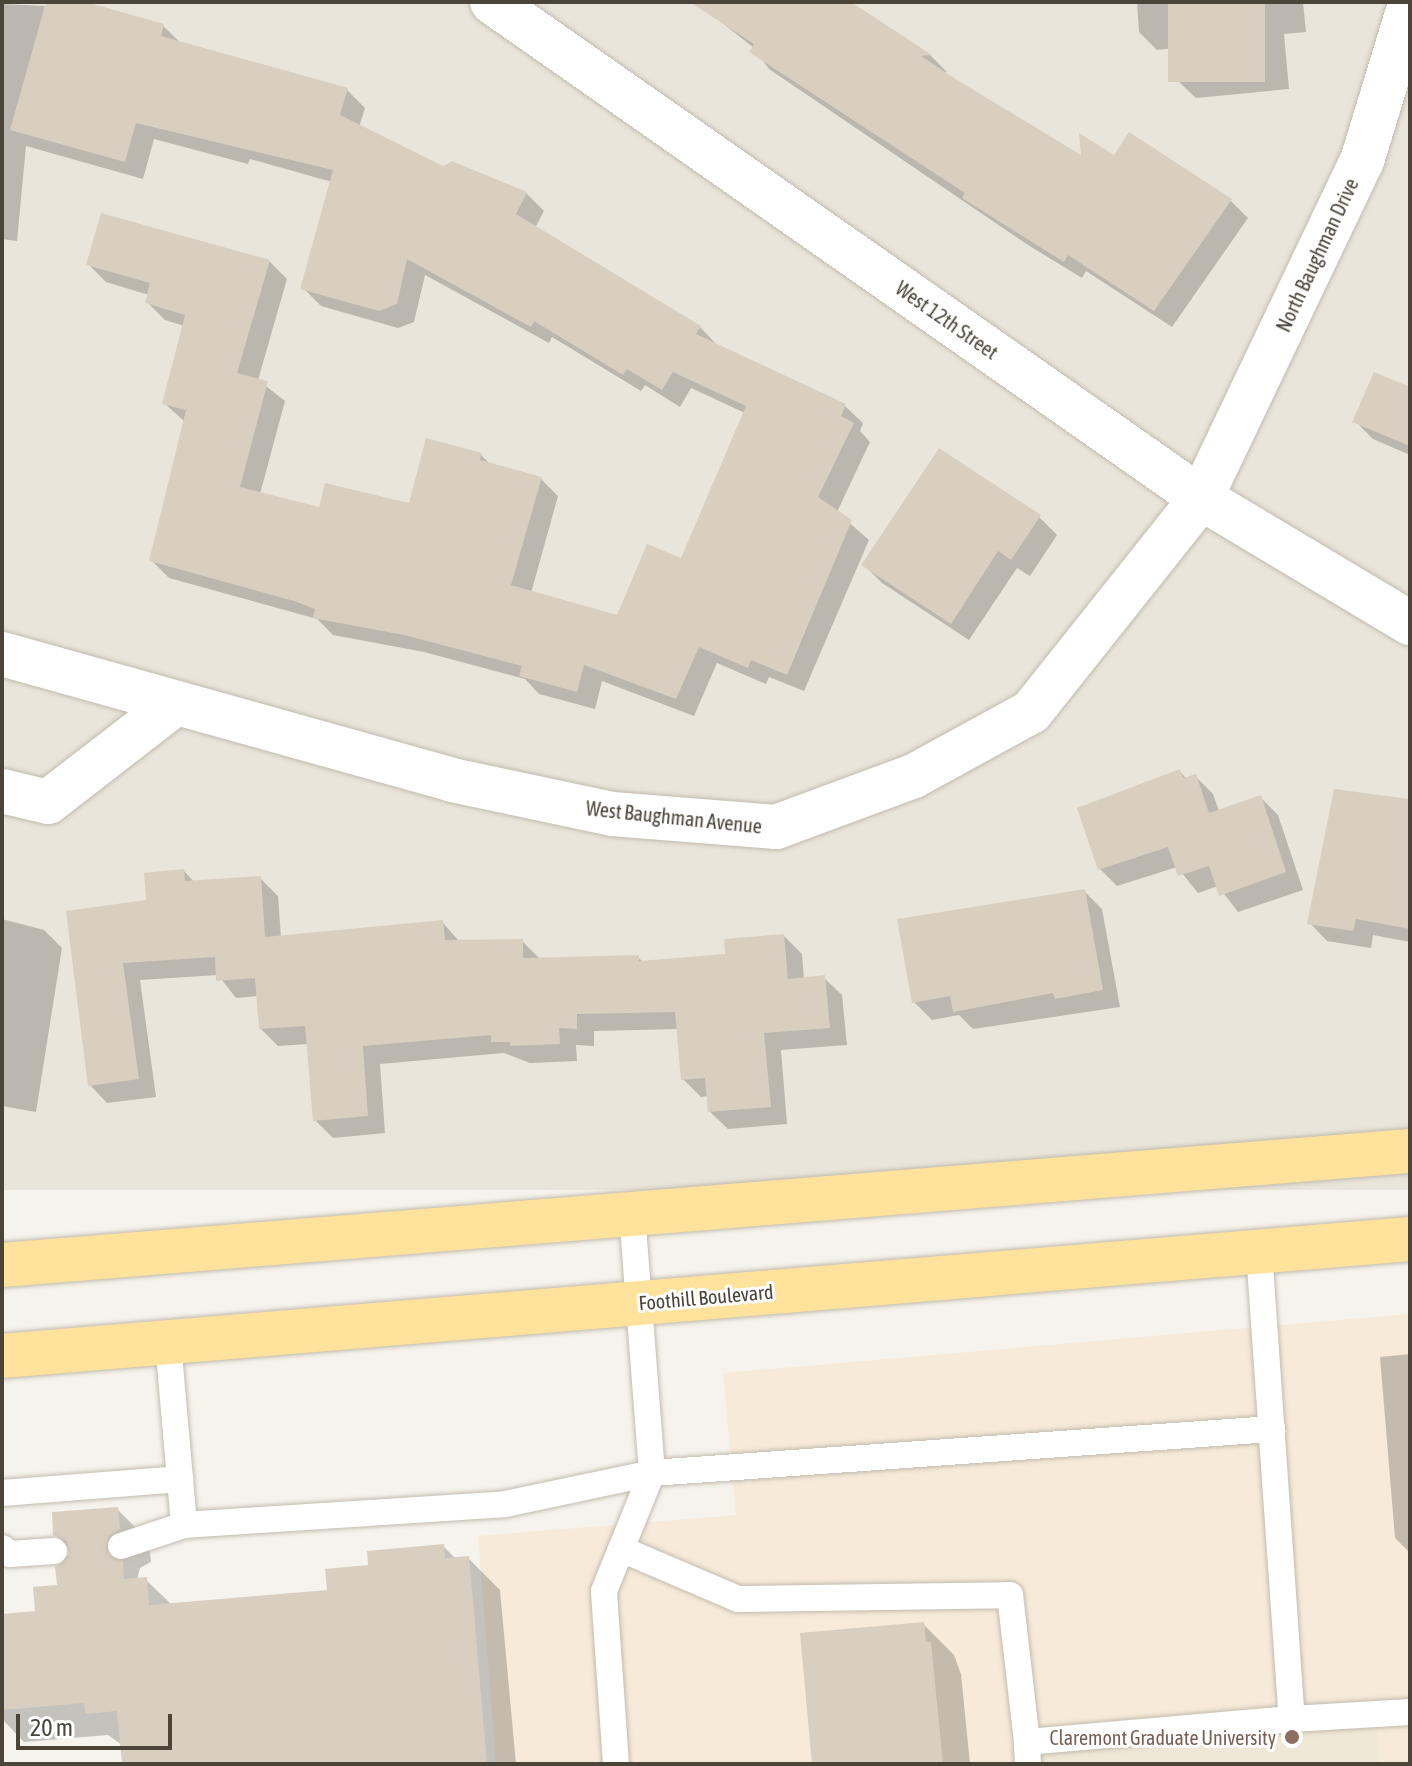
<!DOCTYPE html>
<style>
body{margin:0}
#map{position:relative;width:1412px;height:1766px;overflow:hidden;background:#f6f3ec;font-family:"Asap Condensed",sans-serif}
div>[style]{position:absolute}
.residential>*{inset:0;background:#eae5da;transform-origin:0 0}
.commercial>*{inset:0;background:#f7ead8}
.education>*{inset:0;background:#efe8d6}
.shadow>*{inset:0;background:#0003}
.building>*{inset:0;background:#d8cfc1;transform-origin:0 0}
.roads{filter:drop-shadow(0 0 2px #c2bbae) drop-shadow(0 0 2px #c2bbae)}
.lane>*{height:26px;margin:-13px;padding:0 13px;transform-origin:13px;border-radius:13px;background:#fff}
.street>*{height:44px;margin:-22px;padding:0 22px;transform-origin:22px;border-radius:22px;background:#fff}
.primary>*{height:44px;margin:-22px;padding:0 22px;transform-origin:22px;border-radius:22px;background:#ffe39c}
.dots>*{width:22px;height:22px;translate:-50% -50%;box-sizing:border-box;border:4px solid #fff;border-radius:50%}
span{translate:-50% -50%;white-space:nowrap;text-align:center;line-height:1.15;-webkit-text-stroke:6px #fff;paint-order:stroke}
.street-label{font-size:20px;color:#4b4439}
.education-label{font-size:20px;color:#785e54}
.right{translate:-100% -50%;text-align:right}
.frame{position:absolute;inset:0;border:4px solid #4b4439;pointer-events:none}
.scale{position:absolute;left:16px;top:1714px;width:156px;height:36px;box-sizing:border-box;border:4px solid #4b4439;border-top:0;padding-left:10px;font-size:24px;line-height:28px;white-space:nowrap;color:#4b4439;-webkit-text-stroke:6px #fff;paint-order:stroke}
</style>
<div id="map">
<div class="residential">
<div style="left:2px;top:2px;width:1408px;height:1188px"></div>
</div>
<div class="commercial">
<div style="clip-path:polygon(1410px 1314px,1410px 1764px,496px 1764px,478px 1536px,736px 1515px,723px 1373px)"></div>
</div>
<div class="education">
<div style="clip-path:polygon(1376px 1721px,1380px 1764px,1037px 1764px,1036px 1753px)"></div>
</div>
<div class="shadow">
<div style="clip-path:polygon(48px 2px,79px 2px,163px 26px,181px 43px,347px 90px,365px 108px,359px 127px,443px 168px,526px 193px,544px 211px,535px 228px,700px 327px,718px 346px,845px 406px,863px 423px,860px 431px,870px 442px,837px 512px,869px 540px,804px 691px,769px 677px,766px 684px,717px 663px,694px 716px,602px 681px,595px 709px,539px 694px,525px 679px,424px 652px,333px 635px,317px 619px,169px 578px,151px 560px,185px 422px,164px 403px,184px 326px,165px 320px,147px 302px,149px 295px,106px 282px,89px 265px,269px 261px,287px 279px,258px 380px,285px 401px,260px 494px,320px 510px,410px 506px,481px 455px,491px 465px,541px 479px,558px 496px,531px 593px,618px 617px,682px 560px,745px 413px,691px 388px,680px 407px,645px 385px,641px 391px,552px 337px,549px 343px,425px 275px,414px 322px,398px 328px,321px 306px,303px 288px,332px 182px,250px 159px,248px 164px,154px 139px,143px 179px,26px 146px,17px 241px,2px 239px,2px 4px,47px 6px)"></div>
<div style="clip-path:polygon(710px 2px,848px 2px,931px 56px,947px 72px,942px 73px,1075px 154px,1231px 201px,1248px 218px,1172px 327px,1086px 271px,1082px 278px,1028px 245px,769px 69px,754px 48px,711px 14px)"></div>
<div style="clip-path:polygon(1137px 2px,1303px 2px,1306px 32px,1284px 34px,1289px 89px,1196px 98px,1178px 81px,1174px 48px,1157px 50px,1139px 32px)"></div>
<div style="clip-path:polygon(1410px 389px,1410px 455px,1373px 439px,1355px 421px)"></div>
<div style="clip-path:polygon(1039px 517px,1057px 535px,1030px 576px,1017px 568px,969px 640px,882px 583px,864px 565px)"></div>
<div style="clip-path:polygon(1179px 771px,1187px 779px,1195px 776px,1213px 794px,1219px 811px,1260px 797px,1278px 815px,1303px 890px,1238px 912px,1218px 886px,1198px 893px,1177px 867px,1117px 886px,1100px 869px)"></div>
<div style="clip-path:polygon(1410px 802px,1410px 942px,1373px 935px,1371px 948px,1327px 941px,1310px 923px)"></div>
<div style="clip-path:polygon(184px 871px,195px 883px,260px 878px,278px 896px,281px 937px,442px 922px,460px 942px,522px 941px,540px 959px,638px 957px,644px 963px,727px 955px,784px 936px,802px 954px,804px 979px,824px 978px,842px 995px,847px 1045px,781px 1050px,787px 1124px,728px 1129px,710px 1112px,708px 1096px,701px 1097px,683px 1079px,679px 1029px,594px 1031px,594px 1046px,576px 1045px,577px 1061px,530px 1063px,504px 1053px,380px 1064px,385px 1133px,333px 1138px,315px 1120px,308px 1044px,278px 1046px,261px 1029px,258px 996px,236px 998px,218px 975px,140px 980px,156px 1097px,107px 1103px,90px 1085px,68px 913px,148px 902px)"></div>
<div style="clip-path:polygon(1084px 891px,1102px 909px,1120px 1007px,973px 1029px,959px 1015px,932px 1020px,914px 1002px)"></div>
<div style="clip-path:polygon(2px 919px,44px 930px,62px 948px,36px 1112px,2px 1106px)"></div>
<div style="clip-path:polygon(1410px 1354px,1410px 1553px,1395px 1538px,1380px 1357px)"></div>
<div style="clip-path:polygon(117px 1509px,149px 1541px,151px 1562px,140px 1568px,137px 1580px,146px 1580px,172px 1605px,329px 1591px,370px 1567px,443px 1546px,456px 1559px,468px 1558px,500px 1590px,516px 1764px,124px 1764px,122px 1745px,108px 1735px,24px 1742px,2px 1719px,2px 1616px,37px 1613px,59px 1587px,57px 1568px,72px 1551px,55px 1534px)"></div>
<div style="clip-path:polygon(923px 1624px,954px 1655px,961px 1674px,970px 1764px,814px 1764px)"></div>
</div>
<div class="building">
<div style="clip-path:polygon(46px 2px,86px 2px,164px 24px,161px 36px,348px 88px,340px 115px,443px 166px,452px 161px,527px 192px,516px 214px,701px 326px,696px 334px,846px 404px,841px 416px,854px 423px,818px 497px,852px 520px,787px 675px,751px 660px,748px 668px,699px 647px,676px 699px,584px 665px,577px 692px,519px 676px,522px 666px,404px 635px,313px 618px,315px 609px,294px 601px,149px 561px,186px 410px,162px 404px,185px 315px,145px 303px,150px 283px,86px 265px,101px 213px,270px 260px,237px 373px,268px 381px,240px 487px,319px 507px,325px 483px,409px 503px,426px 438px,482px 453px,480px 460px,542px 477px,511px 585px,617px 615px,647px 544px,681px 558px,746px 406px,673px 372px,662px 390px,627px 369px,623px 375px,534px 321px,531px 327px,407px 259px,397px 304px,379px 311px,300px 289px,333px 170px,136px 123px,125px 162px,10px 130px)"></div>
<div style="clip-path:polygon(690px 2px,851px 2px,932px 55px,921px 56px,954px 78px,1081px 155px,1079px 133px,1114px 155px,1129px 132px,1232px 199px,1154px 311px,1068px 255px,1064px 262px,962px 198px,965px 193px,749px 52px,754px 44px)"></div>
<div style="left:1168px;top:2px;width:97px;height:80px"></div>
<div style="clip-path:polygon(1374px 372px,1410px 387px,1410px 446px,1352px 422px)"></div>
<div style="clip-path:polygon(939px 448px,1041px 515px,1011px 560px,998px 551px,951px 624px,861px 565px)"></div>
<div style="clip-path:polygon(1180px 769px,1183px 778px,1196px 774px,1209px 813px,1261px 795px,1286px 872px,1219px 896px,1209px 866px,1178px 876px,1168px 847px,1098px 870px,1077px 808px)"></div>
<div style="clip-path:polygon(1334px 789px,1410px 799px,1410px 929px,1356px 919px,1353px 931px,1307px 924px)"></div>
<div style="clip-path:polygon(184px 869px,185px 881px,261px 876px,265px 937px,443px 920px,445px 940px,523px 939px,523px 958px,639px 955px,639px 961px,725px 954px,724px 939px,784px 934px,788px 979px,825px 975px,830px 1028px,764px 1033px,771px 1107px,708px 1112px,705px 1078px,681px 1080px,675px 1012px,577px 1014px,577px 1029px,559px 1028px,560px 1044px,510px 1046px,510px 1042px,491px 1042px,491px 1035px,363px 1046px,368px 1116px,313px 1121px,305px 1026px,259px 1029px,255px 978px,216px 981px,215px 957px,123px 963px,139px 1079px,88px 1086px,66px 911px,146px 900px,144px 873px)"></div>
<div style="clip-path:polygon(1085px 889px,1103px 990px,1055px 999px,1053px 993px,953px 1012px,950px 996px,912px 1003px,897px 919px)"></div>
<div style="clip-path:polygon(118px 1507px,120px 1529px,109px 1536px,106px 1550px,123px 1561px,124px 1579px,147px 1577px,149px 1605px,327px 1590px,325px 1569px,368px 1565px,367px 1551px,444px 1544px,445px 1558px,469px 1556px,487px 1764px,122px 1764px,117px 1711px,85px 1714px,84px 1703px,2px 1710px,2px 1614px,35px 1611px,33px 1587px,57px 1585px,55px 1567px,69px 1557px,67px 1541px,53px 1535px,52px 1512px)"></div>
<div style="clip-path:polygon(924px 1622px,926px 1642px,931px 1642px,943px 1764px,812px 1764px,800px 1633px)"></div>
</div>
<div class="roads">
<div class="lane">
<div style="left:1259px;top:1251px;width:469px;rotate:86deg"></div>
<div style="left:1292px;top:1719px;width:118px;rotate:-3.4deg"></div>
<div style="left:168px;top:1342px;width:184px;rotate:85deg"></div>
<div style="left:184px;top:1525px;width:322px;rotate:-3.7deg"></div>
<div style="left:505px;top:1504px;width:150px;rotate:-11.9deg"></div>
<div style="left:652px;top:1473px;width:622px;rotate:-4.06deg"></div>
<div style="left:2px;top:1493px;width:179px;rotate:-4.5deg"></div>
<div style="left:121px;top:1546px;width:66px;rotate:-18.4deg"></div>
<div style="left:2px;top:1548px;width:10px;rotate:37deg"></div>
<div style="left:10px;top:1554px;width:44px;rotate:-3.9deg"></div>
<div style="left:621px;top:1549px;width:127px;rotate:23.1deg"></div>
<div style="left:738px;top:1599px;width:272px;rotate:-0.8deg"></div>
<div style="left:1010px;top:1595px;width:148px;rotate:83.4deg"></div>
<div style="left:616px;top:1764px;width:173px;rotate:-94deg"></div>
<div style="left:604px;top:1591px;width:127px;rotate:-67.9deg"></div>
<div style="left:652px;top:1473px;width:260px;rotate:-94.4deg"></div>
<div style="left:1028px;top:1764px;width:22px;rotate:-93deg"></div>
<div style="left:1027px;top:1742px;width:266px;rotate:-5deg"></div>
</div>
<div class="street">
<div style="left:492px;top:2px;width:865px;rotate:34.98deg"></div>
<div style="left:1201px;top:498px;width:244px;rotate:30.9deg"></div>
<div style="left:2px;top:654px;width:467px;rotate:15.6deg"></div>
<div style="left:452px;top:780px;width:164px;rotate:12deg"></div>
<div style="left:612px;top:814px;width:165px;rotate:4.5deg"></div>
<div style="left:776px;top:827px;width:147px;rotate:-20.3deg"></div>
<div style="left:914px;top:776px;width:133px;rotate:-28.7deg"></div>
<div style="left:1031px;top:712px;width:273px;rotate:-51.5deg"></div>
<div style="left:1201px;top:498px;width:373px;rotate:-64.5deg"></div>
<div style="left:1362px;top:161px;width:164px;rotate:-73deg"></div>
<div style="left:2px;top:791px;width:47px;rotate:13.4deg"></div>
<div style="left:48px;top:802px;width:162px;rotate:-37.7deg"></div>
</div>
<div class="primary">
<div style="left:2px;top:1265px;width:1413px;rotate:-4.63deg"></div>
<div style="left:2px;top:1356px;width:1413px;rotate:-4.75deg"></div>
</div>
</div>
<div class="dots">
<div style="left:1292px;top:1737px;background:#8d6e63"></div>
</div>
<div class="street-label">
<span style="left:1317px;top:255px;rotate:-65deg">North Baughman Drive</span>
<span style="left:947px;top:320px;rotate:35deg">West 12th Street</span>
<span style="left:674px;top:817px;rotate:6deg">West Baughman Avenue</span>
<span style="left:706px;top:1297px;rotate:-5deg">Foothill Boulevard</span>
</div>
<div class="education-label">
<span class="right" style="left:1276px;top:1737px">Claremont Graduate University</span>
</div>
<div class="frame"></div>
<div class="scale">20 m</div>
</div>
